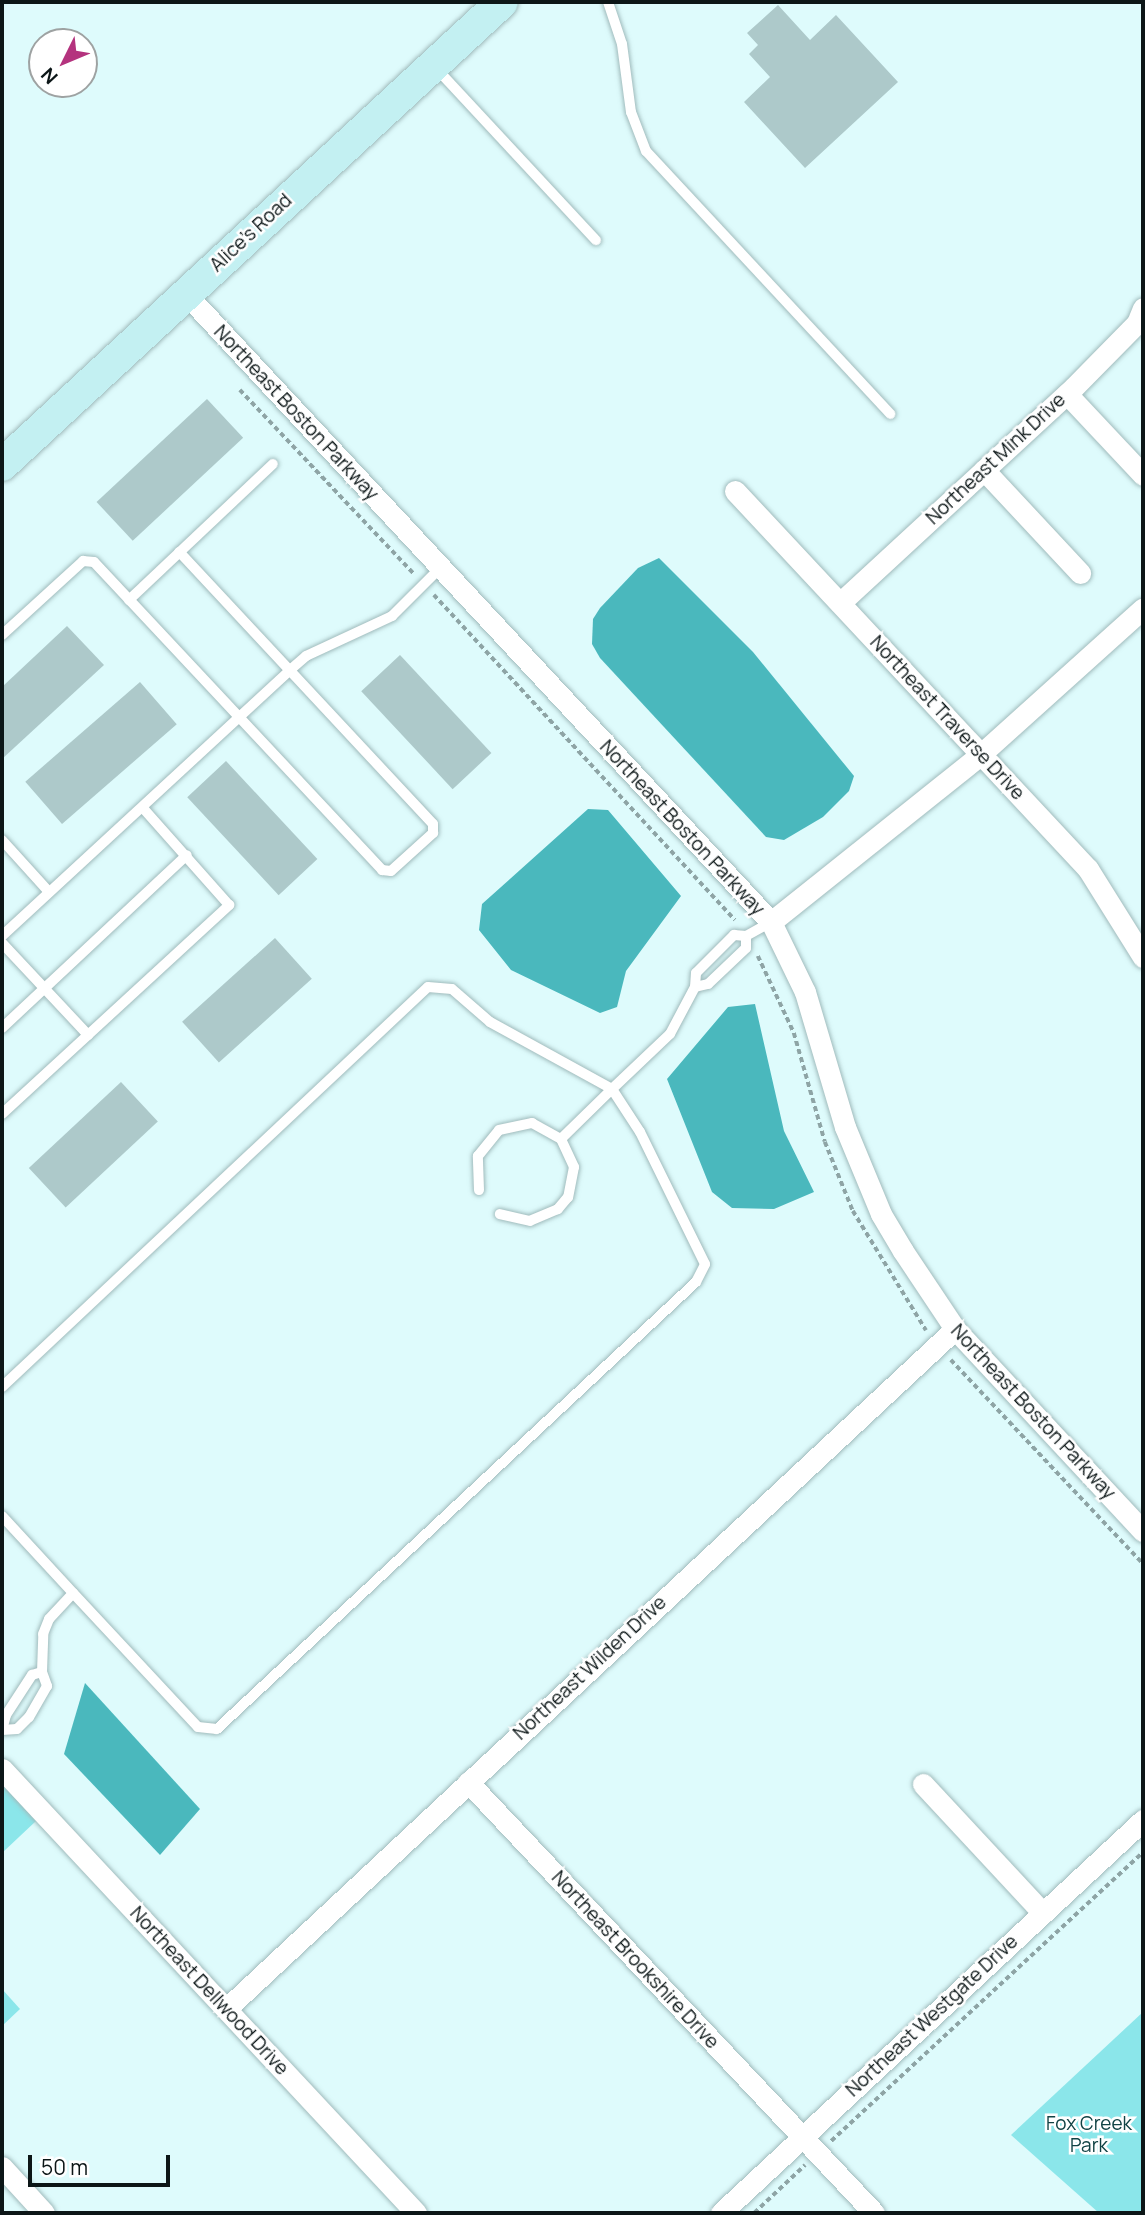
<!DOCTYPE html>
<style>
body{margin:0}
#map{position:relative;width:1145px;height:2215px;overflow:hidden;background:#defbfc;font-family:Manrope,sans-serif}
div>[style]{position:absolute}
.green>*{inset:0;background:#8be6ea}
.water>*{inset:0;background:#4ab8bd}
.building>*{inset:0;background:#adc9ca;transform-origin:0 0}
.path>*{height:3.5px;margin-top:-1.75px;transform-origin:0;background:repeating-linear-gradient(90deg,#8ea4a5 0 5px,transparent 0 8.5px)}
.roads{filter:drop-shadow(0 0 2px #a0bbbc) drop-shadow(0 0 2px #a0bbbc)}
.service>*{height:10px;margin:-5px;padding:0 5px;transform-origin:5px;border-radius:5px;background:#fff}
.minor>*{height:21px;margin:-10.5px;padding:0 10.5px;transform-origin:10.5px;border-radius:10.5px;background:#fff}
.secondary>*{height:32px;margin:-16px;padding:0 16px;transform-origin:16px;border-radius:16px;background:#c3f0f2}
span{translate:-50% -50%;white-space:nowrap;text-align:center;line-height:1.15;-webkit-text-stroke:5px #fff;paint-order:stroke}
.street-label{font-size:19px;color:#0c1617}
.park-label{font-size:19px;color:#114345}
.frame{position:absolute;inset:0;border:4px solid #0c1617;pointer-events:none}
.north{position:absolute;left:28px;top:28px;width:70px;height:70px;box-sizing:border-box;background:#fff;border:2px solid #9ea2a2;border-radius:50%;rotate:227deg;font-size:19px;font-weight:700;line-height:28px;text-align:center;color:#0c1617}
.north::after{content:'';display:block;margin:auto;width:24px;height:32px;background:#b4337e;clip-path:polygon(50% 0,100% 100%,50% 72%,0 100%)}
.scale{position:absolute;left:28px;top:2155px;width:142px;height:32px;box-sizing:border-box;border:4px solid #0c1617;border-top:0;padding-left:9px;font-size:21px;line-height:24px;white-space:nowrap;color:#0c1617;-webkit-text-stroke:5px #fff;paint-order:stroke}
</style>
<div id="map">
<div class="green">
<div style="clip-path:polygon(2px 1784px,36px 1821px,2px 1853px)"></div>
<div style="clip-path:polygon(2px 1989px,20px 2009px,2px 2026px)"></div>
<div style="clip-path:polygon(1143px 2012px,1143px 2213px,1099px 2213px,1011px 2135px)"></div>
</div>
<div class="water">
<div style="clip-path:polygon(659px 558px,753px 652px,854px 776px,849px 791px,823px 817px,784px 840px,766px 837px,600px 658px,592px 644px,593px 619px,600px 608px,638px 568px)"></div>
<div style="clip-path:polygon(588px 809px,608px 810px,681px 896px,626px 971px,617px 1007px,600px 1013px,511px 970px,479px 930px,482px 904px)"></div>
<div style="clip-path:polygon(755px 1004px,784px 1131px,814px 1192px,774px 1209px,732px 1208px,712px 1192px,667px 1079px,728px 1007px)"></div>
<div style="clip-path:polygon(85px 1683px,200px 1809px,160px 1855px,64px 1754px)"></div>
</div>
<div class="building">
<div style="clip-path:polygon(778px 5px,810px 40px,836px 15px,898px 82px,805px 168px,744px 102px,770px 77px,749px 54px,758px 45px,747px 33px)"></div>
<div style="left:207px;top:399px;width:53px;height:151px;rotate:47deg"></div>
<div style="clip-path:polygon(67px 626px,104px 665px,2px 759px,2px 687px)"></div>
<div style="left:400px;top:655px;width:134px;height:53px;rotate:47deg"></div>
<div style="left:140px;top:682px;width:56px;height:152px;rotate:49deg"></div>
<div style="left:226px;top:761px;width:134px;height:53px;rotate:47deg"></div>
<div style="left:275px;top:938px;width:55px;height:125px;rotate:48deg"></div>
<div style="left:121px;top:1082px;width:54px;height:126px;rotate:47deg"></div>
</div>
<div class="path">
<div style="left:240px;top:390px;width:253px;rotate:46.6deg"></div>
<div style="left:434px;top:595px;width:443px;rotate:47.2deg"></div>
<div style="left:758px;top:956px;width:85px;rotate:64.9deg"></div>
<div style="left:794px;top:1033px;width:113px;rotate:74.1deg"></div>
<div style="left:825px;top:1142px;width:74px;rotate:67.9deg"></div>
<div style="left:853px;top:1211px;width:140px;rotate:58.5deg"></div>
<div style="left:951px;top:1360px;width:280px;rotate:46.7deg"></div>
<div style="left:831px;top:2141px;width:425px;rotate:-42.8deg"></div>
<div style="left:754px;top:2213px;width:70px;rotate:-43.3deg"></div>
</div>
<div class="roads">
<div class="service">
<div style="left:608px;top:2px;width:44px;rotate:71.6deg"></div>
<div style="left:622px;top:44px;width:69px;rotate:82.5deg"></div>
<div style="left:631px;top:112px;width:42px;rotate:69deg"></div>
<div style="left:646px;top:151px;width:359px;rotate:47.1deg"></div>
<div style="left:436px;top:68px;width:235px;rotate:47.1deg"></div>
<div style="left:129px;top:600px;width:198px;rotate:-43.4deg"></div>
<div style="left:2px;top:635px;width:110px;rotate:-42.4deg"></div>
<div style="left:83px;top:561px;width:11px;rotate:5deg"></div>
<div style="left:94px;top:562px;width:422px;rotate:46.9deg"></div>
<div style="left:382px;top:870px;width:9px;rotate:6deg"></div>
<div style="left:391px;top:871px;width:57px;rotate:-42.1deg"></div>
<div style="left:433px;top:833px;width:9px;rotate:-90deg"></div>
<div style="left:433px;top:824px;width:372px;rotate:-133deg"></div>
<div style="left:2px;top:840px;width:70px;rotate:47.9deg"></div>
<div style="left:734px;top:935px;width:12px;rotate:5deg"></div>
<div style="left:746px;top:936px;width:12px;rotate:90deg"></div>
<div style="left:746px;top:948px;width:52px;rotate:136.5deg"></div>
<div style="left:708px;top:984px;width:13px;rotate:167deg"></div>
<div style="left:695px;top:987px;width:14px;rotate:-86deg"></div>
<div style="left:696px;top:973px;width:54px;rotate:-45deg"></div>
<div style="left:2px;top:936px;width:392px;rotate:-42.7deg"></div>
<div style="left:290px;top:670px;width:21px;rotate:-41deg"></div>
<div style="left:306px;top:656px;width:95px;rotate:-24.9deg"></div>
<div style="left:392px;top:616px;width:68px;rotate:-45deg"></div>
<div style="left:746px;top:936px;width:29px;rotate:-29deg"></div>
<div style="left:2px;top:943px;width:126px;rotate:46.9deg"></div>
<div style="left:2px;top:1028px;width:253px;rotate:-43.1deg"></div>
<div style="left:2px;top:1114px;width:309px;rotate:-42.6deg"></div>
<div style="left:229px;top:905px;width:130px;rotate:-131.6deg"></div>
<div style="left:479px;top:1190px;width:34px;rotate:-92deg"></div>
<div style="left:478px;top:1156px;width:33px;rotate:-51deg"></div>
<div style="left:499px;top:1130px;width:34px;rotate:-12deg"></div>
<div style="left:532px;top:1123px;width:33px;rotate:29deg"></div>
<div style="left:561px;top:1139px;width:31px;rotate:65deg"></div>
<div style="left:574px;top:1167px;width:31px;rotate:101deg"></div>
<div style="left:568px;top:1197px;width:16px;rotate:130deg"></div>
<div style="left:558px;top:1209px;width:30px;rotate:157deg"></div>
<div style="left:530px;top:1221px;width:31px;rotate:-167deg"></div>
<div style="left:2px;top:1387px;width:584px;rotate:-43.2deg"></div>
<div style="left:428px;top:987px;width:24px;rotate:5deg"></div>
<div style="left:452px;top:989px;width:50px;rotate:41deg"></div>
<div style="left:490px;top:1022px;width:139px;rotate:28.8deg"></div>
<div style="left:612px;top:1089px;width:71px;rotate:135.6deg"></div>
<div style="left:2px;top:1516px;width:105px;rotate:47.3deg"></div>
<div style="left:42px;top:1672px;width:38px;rotate:-88deg"></div>
<div style="left:43px;top:1634px;width:16px;rotate:-68deg"></div>
<div style="left:49px;top:1619px;width:35px;rotate:-47deg"></div>
<div style="left:73px;top:1593px;width:183px;rotate:47deg"></div>
<div style="left:198px;top:1727px;width:19px;rotate:6deg"></div>
<div style="left:217px;top:1729px;width:655px;rotate:-43.02deg"></div>
<div style="left:696px;top:1282px;width:20px;rotate:-63deg"></div>
<div style="left:705px;top:1264px;width:147px;rotate:-116.2deg"></div>
<div style="left:640px;top:1132px;width:51px;rotate:-123.1deg"></div>
<div style="left:612px;top:1089px;width:80px;rotate:-43.5deg"></div>
<div style="left:670px;top:1034px;width:53px;rotate:-62deg"></div>
<div style="left:42px;top:1672px;width:15px;rotate:70deg"></div>
<div style="left:47px;top:1686px;width:36px;rotate:120deg"></div>
<div style="left:29px;top:1717px;width:17px;rotate:135deg"></div>
<div style="left:17px;top:1729px;width:15px;rotate:176deg"></div>
<div style="left:2px;top:1730px;width:16px;rotate:-75deg"></div>
<div style="left:6px;top:1715px;width:48px;rotate:-57deg"></div>
<div style="left:32px;top:1675px;width:10px;rotate:-17deg"></div>
</div>
<div class="minor">
<div style="left:186px;top:294px;width:858px;rotate:47.03deg"></div>
<div style="left:771px;top:922px;width:78px;rotate:64.1deg"></div>
<div style="left:805px;top:992px;width:141px;rotate:73.5deg"></div>
<div style="left:845px;top:1127px;width:94px;rotate:67.5deg"></div>
<div style="left:881px;top:1214px;width:43px;rotate:59.3deg"></div>
<div style="left:903px;top:1251px;width:94px;rotate:56.3deg"></div>
<div style="left:955px;top:1329px;width:276px;rotate:47.1deg"></div>
<div style="left:1067px;top:394px;width:111px;rotate:46.8deg"></div>
<div style="left:984px;top:470px;width:141px;rotate:47deg"></div>
<div style="left:735px;top:491px;width:517px;rotate:46.96deg"></div>
<div style="left:1088px;top:869px;width:104px;rotate:58deg"></div>
<div style="left:840px;top:603px;width:318px;rotate:-42.7deg"></div>
<div style="left:1074px;top:387px;width:90px;rotate:-45.5deg"></div>
<div style="left:1137px;top:323px;width:16px;rotate:-68deg"></div>
<div style="left:771px;top:922px;width:268px;rotate:-38.6deg"></div>
<div style="left:980px;top:755px;width:219px;rotate:-42deg"></div>
<div style="left:2px;top:1769px;width:607px;rotate:47deg"></div>
<div style="left:468px;top:1782px;width:592px;rotate:46.71deg"></div>
<div style="left:923px;top:1784px;width:176px;rotate:47.1deg"></div>
<div style="left:226px;top:2009px;width:997px;rotate:-43.01deg"></div>
<div style="left:2px;top:2167px;width:62px;rotate:47.6deg"></div>
<div style="left:721px;top:2213px;width:577px;rotate:-42.96deg"></div>
</div>
<div class="secondary">
<div style="left:2px;top:465px;width:681px;rotate:-42.8deg"></div>
</div>
</div>
<div class="street-label">
<span style="left:251px;top:233px;rotate:-43deg">Alice's Road</span>
<span style="left:296px;top:413px;rotate:47deg">Northeast Boston Parkway</span>
<span style="left:996px;top:459px;rotate:-43deg">Northeast Mink Drive</span>
<span style="left:947px;top:718px;rotate:47deg">Northeast Traverse Drive</span>
<span style="left:682px;top:828px;rotate:47deg">Northeast Boston Parkway</span>
<span style="left:1033px;top:1412px;rotate:47deg">Northeast Boston Parkway</span>
<span style="left:590px;top:1668px;rotate:-43deg">Northeast Wilden Drive</span>
<span style="left:635px;top:1960px;rotate:47deg">Northeast Brookshire Drive</span>
<span style="left:209px;top:1991px;rotate:47deg">Northeast Dellwood Drive</span>
<span style="left:932px;top:2016px;rotate:-43deg">Northeast Westgate Drive</span>
</div>
<div class="park-label">
<span style="left:1089px;top:2135px">Fox Creek<br>Park</span>
</div>
<div class="frame"></div>
<div class="north">N</div>
<div class="scale">50 m</div>
</div>
